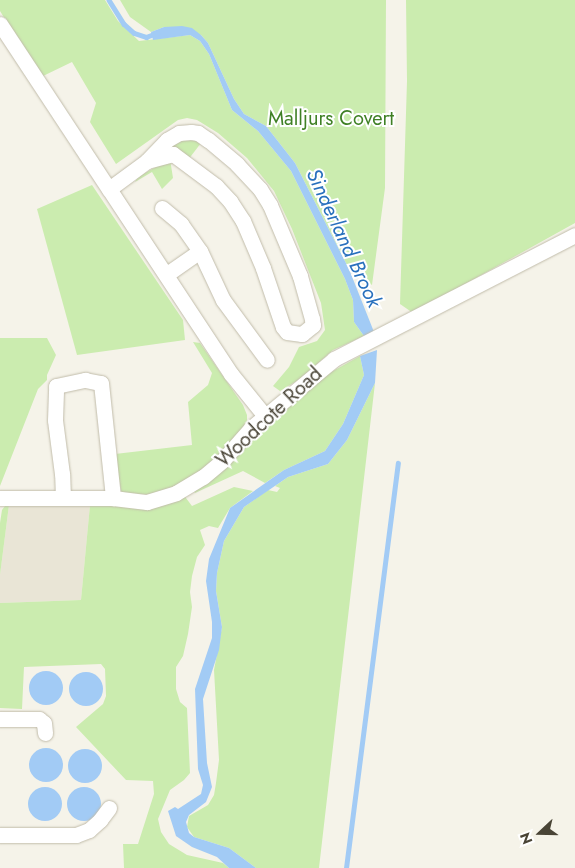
<!DOCTYPE html>
<style>
body{margin:0}
#map{position:relative;width:575px;height:868px;overflow:hidden;background:#f5f3e9;font-family:Jost,sans-serif}
div>[style]{position:absolute}
.residential>*{inset:0;background:#e9e5d6}
.green>*{inset:0;background:#cbecaf}
.water>*{inset:0;background:#a2cbf5}
.round{border-radius:50%}
.stream>*{height:4.5px;margin:-2.25px;padding:0 2.25px;transform-origin:2.25px;border-radius:2.25px;background:#a2cbf5}
.roads{filter:drop-shadow(0 0 1px #c1bcaa) drop-shadow(0 0 1px #c1bcaa)}
.minor>*{height:15px;margin:-7.5px;padding:0 7.5px;transform-origin:7.5px;border-radius:7.5px;background:#fff}
span{translate:-50% -50%;white-space:nowrap;text-align:center;line-height:1.15;-webkit-text-stroke:4px #fff;paint-order:stroke}
.park-label{font-size:20px;color:#3f8025}
.street-label{font-size:20px;color:#494436}
.water-label{font-size:21px;color:#2870bd;font-style:italic}
.north{position:absolute;left:515px;top:808px;width:50px;height:50px;-webkit-text-stroke:4px #fff;paint-order:stroke;rotate:249deg;font-size:14px;font-weight:700;line-height:20px;text-align:center;color:#494436}
.north::after{content:'';display:block;margin:auto;width:18px;height:22px;background:#494436;clip-path:polygon(50% 0,100% 100%,50% 72%,0 100%)}
</style>
<div id="map">
<div class="residential">
<div style="clip-path:polygon(9px 505px,90px 505px,81px 600px,0 603px,0 575px)"></div>
</div>
<div class="green">
<div style="clip-path:polygon(0 0,105px 0,118px 21px,139px 41px,190px 35px,200px 41px,209px 54px,232px 110px,258px 131px,291px 171px,345px 279px,353px 300px,354px 322px,364px 336px,333px 350px,300px 379px,280px 391px,273px 386px,289px 367px,299px 347px,317px 341px,325px 330px,321px 303px,292px 229px,274px 191px,247px 158px,218px 133px,197px 120px,187px 118px,178px 120px,116px 164px,90px 122px,96px 103px,72px 62px,41px 77px,0 11px)"></div>
<div style="clip-path:polygon(120px 0,386px 0,385px 188px,372px 285px,349px 269px,295px 163px,266px 126px,244px 114px,234px 99px,208px 43px,201px 35px,164px 27px,151px 32px,130px 17px)"></div>
<div style="clip-path:polygon(406px 0,575px 0,575px 223px,413px 313px,400px 304px,407px 81px)"></div>
<div style="clip-path:polygon(191px 137px,201px 143px,188px 160px,171px 146px,179px 140px)"></div>
<div style="clip-path:polygon(170px 159px,173px 178px,162px 189px,152px 172px,135px 182px,138px 177px)"></div>
<div style="clip-path:polygon(92px 185px,183px 320px,185px 340px,77px 355px,37px 209px)"></div>
<div style="clip-path:polygon(0 338px,47px 338px,56px 355px,47px 375px,47px 380px,38px 389px,0 486px)"></div>
<div style="clip-path:polygon(193px 342px,200px 343px,243px 405px,247px 415px,247px 423px,212px 466px,160px 494px,127px 495px,121px 491px,115px 454px,192px 445px,188px 402px,208px 385px,212px 373px)"></div>
<div style="clip-path:polygon(360px 356px,364px 375px,343px 424px,325px 451px,284px 470px,265px 483px,243px 471px,195px 493px,192px 488px,324px 376px)"></div>
<div style="clip-path:polygon(375px 383px,319px 868px,256px 868px,229px 848px,194px 837px,187px 827px,189px 816px,208px 805px,214px 795px,216px 783px,219px 760px,214px 670px,222px 627px,216px 591px,217px 573px,224px 541px,244px 507px,268px 490px,277px 492px,280px 488px,275px 486px,288px 477px,328px 464px,347px 440px)"></div>
<div style="clip-path:polygon(234px 487px,253px 491px,230px 508px,218px 528px,209px 526px,200px 530px,205px 545px,197px 557px,192px 576px,190px 592px,192px 607px,188px 634px,183px 656px,176px 667px,176px 689px,180px 702px,187px 708px,190px 773px,184px 780px,170px 790px,158px 819px,161px 832px,169px 844px,187px 855px,223px 863px,229px 868px,124px 868px,123px 844px,138px 844px,154px 794px,153px 781px,126px 780px,76px 727px,103px 704px,106px 696px,105px 669px,101px 664px,24px 667px,22px 709px,0 708px,0 603px,81px 600px,90px 505px,150px 506px,183px 494px,192px 506px)"></div>
<div style="clip-path:polygon(18px 502px,9px 505px,0 575px,0 523px,2px 510px,5px 506px)"></div>
</div>
<div class="water">
<div style="clip-path:polygon(182px 26px,192px 28px,201px 35px,208px 43px,234px 99px,244px 114px,266px 126px,295px 163px,349px 269px,374px 332px,364px 336px,354px 322px,353px 300px,345px 279px,291px 171px,258px 131px,232px 110px,209px 54px,200px 41px,190px 35px,153px 40px,151px 32px,164px 27px)"></div>
<div style="clip-path:polygon(377px 350px,375px 383px,347px 440px,328px 464px,288px 477px,244px 507px,224px 541px,217px 573px,216px 591px,222px 627px,219px 650px,203px 699px,207px 763px,212px 787px,206px 802px,189px 815px,186px 822px,189px 833px,194px 837px,229px 848px,256px 868px,229px 868px,217px 857px,192px 847px,176px 836px,168px 811px,175px 807px,178px 809px,201px 794px,203px 785px,198px 769px,195px 689px,212px 638px,212px 622px,206px 581px,209px 559px,230px 508px,284px 470px,325px 451px,343px 424px,364px 375px,360px 356px)"></div>
<div class="round" style="left:29px;top:671px;width:34px;height:34px"></div>
<div class="round" style="left:69px;top:672px;width:34px;height:34px"></div>
<div class="round" style="left:29px;top:748px;width:34px;height:34px"></div>
<div class="round" style="left:68px;top:749px;width:34px;height:34px"></div>
<div class="round" style="left:28px;top:787px;width:34px;height:34px"></div>
<div class="round" style="left:67px;top:787px;width:34px;height:34px"></div>
</div>
<div class="stream">
<div style="left:109px;top:0;width:28px;rotate:58deg"></div>
<div style="left:124px;top:24px;width:13px;rotate:42deg"></div>
<div style="left:134px;top:33px;width:13px;rotate:18deg"></div>
<div style="left:146px;top:37px;width:12px;rotate:-20deg"></div>
<div style="left:346px;top:868px;width:408px;rotate:-82.7deg"></div>
</div>
<div class="roads">
<div class="minor">
<div style="left:0;top:24px;width:198px;rotate:56.6deg"></div>
<div style="left:147px;top:161px;width:27px;rotate:-15deg"></div>
<div style="left:173px;top:154px;width:54px;rotate:36.7deg"></div>
<div style="left:216px;top:186px;width:21px;rotate:47deg"></div>
<div style="left:230px;top:201px;width:24px;rotate:57deg"></div>
<div style="left:243px;top:221px;width:51px;rotate:66.9deg"></div>
<div style="left:263px;top:268px;width:62px;rotate:71.3deg"></div>
<div style="left:283px;top:327px;width:6px;rotate:51deg"></div>
<div style="left:287px;top:332px;width:15px;rotate:8deg"></div>
<div style="left:302px;top:334px;width:14px;rotate:-39deg"></div>
<div style="left:313px;top:325px;width:6px;rotate:-99deg"></div>
<div style="left:312px;top:319px;width:45px;rotate:-105.6deg"></div>
<div style="left:300px;top:276px;width:77px;rotate:-112.9deg"></div>
<div style="left:270px;top:205px;width:19px;rotate:-122deg"></div>
<div style="left:260px;top:189px;width:34px;rotate:-133deg"></div>
<div style="left:237px;top:164px;width:38px;rotate:-140deg"></div>
<div style="left:208px;top:140px;width:12px;rotate:-145deg"></div>
<div style="left:198px;top:133px;width:7px;rotate:-172deg"></div>
<div style="left:191px;top:132px;width:12px;rotate:175deg"></div>
<div style="left:179px;top:133px;width:14px;rotate:150deg"></div>
<div style="left:167px;top:140px;width:29px;rotate:134deg"></div>
<div style="left:147px;top:161px;width:47px;rotate:143.6deg"></div>
<div style="left:109px;top:189px;width:222px;rotate:56.6deg"></div>
<div style="left:231px;top:374px;width:54px;rotate:51deg"></div>
<div style="left:162px;top:208px;width:25px;rotate:40deg"></div>
<div style="left:181px;top:224px;width:33px;rotate:55deg"></div>
<div style="left:200px;top:251px;width:54px;rotate:64.9deg"></div>
<div style="left:223px;top:300px;width:74px;rotate:53.7deg"></div>
<div style="left:167px;top:274px;width:40px;rotate:-34.9deg"></div>
<div style="left:0;top:498px;width:113px"></div>
<div style="left:113px;top:498px;width:34px;rotate:7deg"></div>
<div style="left:147px;top:502px;width:30px;rotate:-17deg"></div>
<div style="left:176px;top:493px;width:31px;rotate:-31deg"></div>
<div style="left:203px;top:477px;width:26px;rotate:-40deg"></div>
<div style="left:223px;top:460px;width:43px;rotate:-48.8deg"></div>
<div style="left:251px;top:428px;width:108px;rotate:-39.7deg"></div>
<div style="left:334px;top:359px;width:271px;rotate:-27.2deg"></div>
<div style="left:63px;top:498px;width:24px;rotate:-92deg"></div>
<div style="left:62px;top:474px;width:54px;rotate:-97.4deg"></div>
<div style="left:55px;top:420px;width:34px;rotate:-88deg"></div>
<div style="left:56px;top:386px;width:30px;rotate:-12deg"></div>
<div style="left:85px;top:380px;width:16px;rotate:11deg"></div>
<div style="left:101px;top:383px;width:116px;rotate:84deg"></div>
<div style="left:0;top:719px;width:39px"></div>
<div style="left:39px;top:719px;width:6px;rotate:39deg"></div>
<div style="left:44px;top:723px;width:10px;rotate:84deg"></div>
<div style="left:0;top:835px;width:76px"></div>
<div style="left:76px;top:835px;width:14px;rotate:-21deg"></div>
<div style="left:89px;top:830px;width:15px;rotate:-42deg"></div>
<div style="left:100px;top:820px;width:15px;rotate:-53deg"></div>
</div>
</div>
<div class="park-label">
<span style="left:331px;top:118px">Malljurs Covert</span>
</div>
<div class="street-label">
<span style="left:269px;top:417px;rotate:-43deg">Woodcote Road</span>
</div>
<div class="water-label">
<span style="left:344px;top:238px;rotate:65deg">Sinderland Brook</span>
</div>
<div class="north">N</div>
</div>
